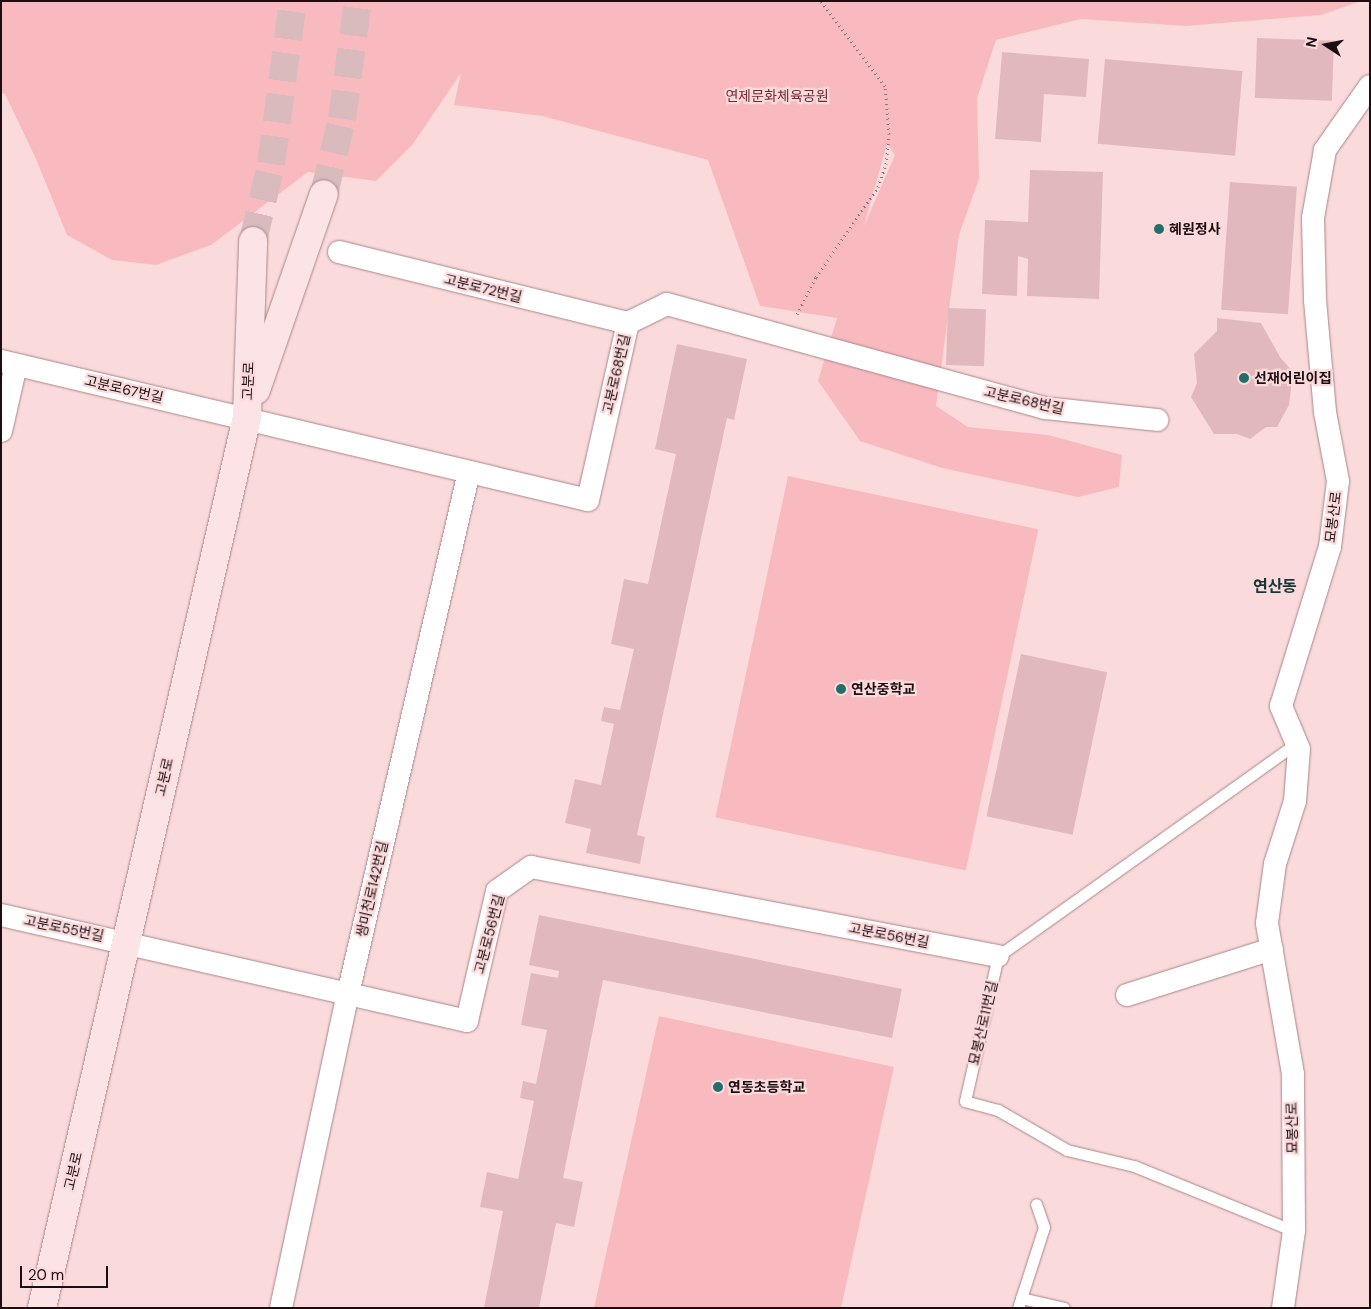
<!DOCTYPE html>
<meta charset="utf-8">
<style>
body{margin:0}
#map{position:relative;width:1371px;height:1309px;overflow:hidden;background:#fbdadc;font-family:"DM Sans","Noto Sans KR",sans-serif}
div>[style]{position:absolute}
.green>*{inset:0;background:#f9babf;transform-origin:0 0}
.building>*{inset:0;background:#e1b9bc;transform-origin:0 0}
.secondary-tunnel>*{height:28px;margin-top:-14px;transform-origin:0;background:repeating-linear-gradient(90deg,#dabbbd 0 28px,transparent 0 42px)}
.path>*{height:3px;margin-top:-1.5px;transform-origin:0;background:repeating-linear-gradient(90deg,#8f7779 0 1px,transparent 0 5px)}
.roads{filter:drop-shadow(0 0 1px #ab8688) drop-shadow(0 0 1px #ab8688)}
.service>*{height:11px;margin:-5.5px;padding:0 5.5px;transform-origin:5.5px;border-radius:5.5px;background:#fff}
.minor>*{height:22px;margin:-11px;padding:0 11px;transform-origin:11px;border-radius:11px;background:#fff}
.secondary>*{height:28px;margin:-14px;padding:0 14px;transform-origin:14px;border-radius:14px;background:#fce3e5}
.dots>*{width:14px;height:14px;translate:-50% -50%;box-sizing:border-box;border:2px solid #fbdadc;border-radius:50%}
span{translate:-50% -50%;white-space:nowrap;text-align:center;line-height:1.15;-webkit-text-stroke:4.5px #fbdadc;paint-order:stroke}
.park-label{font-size:14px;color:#762836}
.poi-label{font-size:14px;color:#1c0e10;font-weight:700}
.left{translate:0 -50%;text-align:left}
.street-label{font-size:14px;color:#1c0e10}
.quarter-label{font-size:16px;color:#153837;font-weight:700}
.frame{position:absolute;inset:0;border:2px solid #1c0e10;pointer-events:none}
.north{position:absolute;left:1301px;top:20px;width:50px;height:50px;-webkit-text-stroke:4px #fbdadc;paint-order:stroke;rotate:281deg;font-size:14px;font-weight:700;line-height:20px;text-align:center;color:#1c0e10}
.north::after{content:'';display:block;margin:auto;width:18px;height:22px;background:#1c0e10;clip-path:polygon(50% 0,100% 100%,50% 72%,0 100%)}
.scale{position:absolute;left:20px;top:1266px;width:88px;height:22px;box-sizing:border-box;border:2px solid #1c0e10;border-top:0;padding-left:6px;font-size:15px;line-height:18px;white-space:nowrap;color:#1c0e10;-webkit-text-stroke:4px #fbdadc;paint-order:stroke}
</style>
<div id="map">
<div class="green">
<div style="clip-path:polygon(evenodd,1px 1px,1361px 1px,1321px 15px,1186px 26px,1081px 19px,996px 40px,977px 98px,979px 179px,959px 235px,936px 406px,968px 427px,1048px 435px,1122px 455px,1119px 487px,1078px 497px,942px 468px,860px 441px,818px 381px,837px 318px,760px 306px,708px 160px,542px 116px,454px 105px,461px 73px,413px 144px,376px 181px,308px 172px,211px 245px,156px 265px,112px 260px,67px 235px,36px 159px,5px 94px,1px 93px,1px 1px,887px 144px,895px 155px,864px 226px,887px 144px)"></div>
<div style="left:788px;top:476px;width:256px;height:349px;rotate:12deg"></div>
<div style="clip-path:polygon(659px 1016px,894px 1067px,841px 1308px,594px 1308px)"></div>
</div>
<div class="building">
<div style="left:1257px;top:38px;width:77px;height:60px;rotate:2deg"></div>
<div style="clip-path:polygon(1002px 52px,1089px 59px,1086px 97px,1044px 94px,1041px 142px,995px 139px)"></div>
<div style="left:1105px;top:59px;width:138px;height:85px;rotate:5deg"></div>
<div style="clip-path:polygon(1030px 170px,1103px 172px,1099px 299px,1027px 296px,1028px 259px,1018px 256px,1017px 296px,982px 294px,985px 220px,1028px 222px)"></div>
<div style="left:1230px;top:182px;width:67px;height:128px;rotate:4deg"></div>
<div style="left:948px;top:308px;width:38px;height:57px;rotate:2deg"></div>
<div style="clip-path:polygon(1217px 318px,1261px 323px,1280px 357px,1293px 372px,1289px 405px,1277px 427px,1266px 427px,1250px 439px,1237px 434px,1214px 434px,1191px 397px,1197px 383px,1194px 354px,1217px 331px)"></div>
<div style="clip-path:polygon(677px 344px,747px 359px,734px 420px,727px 418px,637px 835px,645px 837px,640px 864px,586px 853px,591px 829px,565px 823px,575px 779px,601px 785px,614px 724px,601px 721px,604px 707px,620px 710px,634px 649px,611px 644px,624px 579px,648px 584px,676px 454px,655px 449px)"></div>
<div style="left:1021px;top:654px;width:88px;height:166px;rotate:12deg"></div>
<div style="clip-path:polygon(539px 915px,902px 989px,892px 1038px,603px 980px,563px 1178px,583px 1182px,574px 1227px,556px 1223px,539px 1308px,484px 1308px,503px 1211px,480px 1207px,487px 1172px,518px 1179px,534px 1101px,520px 1098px,523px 1081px,536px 1084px,547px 1030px,521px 1025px,531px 973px,558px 978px,559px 971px,529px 965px)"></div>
</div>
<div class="secondary-tunnel">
<div style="left:324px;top:194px;width:77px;rotate:-76.5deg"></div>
<div style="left:342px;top:119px;width:119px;rotate:-82.3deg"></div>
<div style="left:253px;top:241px;width:79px;rotate:-76.8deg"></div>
<div style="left:271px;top:164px;width:164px;rotate:-82.3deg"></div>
</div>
<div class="path">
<div style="left:797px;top:314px;width:42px;rotate:-62.8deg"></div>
<div style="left:816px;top:277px;width:109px;rotate:-55.4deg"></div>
<div style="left:878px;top:187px;width:24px;rotate:-71deg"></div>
<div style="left:886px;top:164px;width:30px;rotate:-84deg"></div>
<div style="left:889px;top:134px;width:48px;rotate:-94.8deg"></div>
<div style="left:885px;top:86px;width:106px;rotate:-127deg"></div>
</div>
<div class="roads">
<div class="service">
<div style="left:1294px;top:1231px;width:173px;rotate:-157.9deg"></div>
<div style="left:1134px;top:1166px;width:69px;rotate:-166.6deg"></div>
<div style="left:1067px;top:1150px;width:80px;rotate:-149.9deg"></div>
<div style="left:998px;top:1110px;width:34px;rotate:-165deg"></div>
<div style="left:965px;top:1101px;width:149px;rotate:-77.2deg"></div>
<div style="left:998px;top:956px;width:367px;rotate:-35.5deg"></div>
<div style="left:1021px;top:1298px;width:44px;rotate:13.1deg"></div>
<div style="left:1018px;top:1308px;width:85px;rotate:-72.2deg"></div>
<div style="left:1044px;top:1227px;width:24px;rotate:-109deg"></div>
</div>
<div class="minor">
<div style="left:339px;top:252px;width:298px;rotate:13.8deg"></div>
<div style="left:628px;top:323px;width:43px;rotate:-26deg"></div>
<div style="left:667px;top:304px;width:392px;rotate:15.4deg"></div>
<div style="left:1045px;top:408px;width:113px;rotate:6.1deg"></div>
<div style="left:1px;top:361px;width:603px;rotate:13.32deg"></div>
<div style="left:588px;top:500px;width:181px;rotate:-77.3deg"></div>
<div style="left:1px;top:431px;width:68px;rotate:-77.2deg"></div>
<div style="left:1px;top:915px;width:478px;rotate:12.8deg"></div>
<div style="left:467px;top:1021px;width:133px;rotate:-77deg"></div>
<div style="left:497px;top:891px;width:42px;rotate:-35.2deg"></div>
<div style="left:531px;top:867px;width:475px;rotate:10.8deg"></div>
<div style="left:1127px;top:995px;width:152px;rotate:-17.6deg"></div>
<div style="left:281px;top:1308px;width:321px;rotate:-78deg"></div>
<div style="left:348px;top:994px;width:536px;rotate:-76.95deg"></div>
<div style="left:1283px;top:1308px;width:78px;rotate:-81.9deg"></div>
<div style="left:1294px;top:1231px;width:157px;rotate:-90.4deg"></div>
<div style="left:1293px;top:1074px;width:153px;rotate:-99.8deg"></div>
<div style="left:1267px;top:923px;width:60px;rotate:-82.3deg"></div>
<div style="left:1275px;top:864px;width:66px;rotate:-72.4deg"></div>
<div style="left:1295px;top:801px;width:52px;rotate:-85.6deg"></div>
<div style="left:1299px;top:749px;width:47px;rotate:-112.7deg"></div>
<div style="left:1281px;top:706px;width:166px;rotate:-72.9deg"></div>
<div style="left:1330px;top:547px;width:66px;rotate:-83.1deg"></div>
<div style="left:1338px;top:481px;width:70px;rotate:-100.7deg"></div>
<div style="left:1325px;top:412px;width:112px;rotate:-95.1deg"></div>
<div style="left:1315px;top:300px;width:82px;rotate:-91.4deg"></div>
<div style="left:1313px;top:218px;width:69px;rotate:-80deg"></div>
<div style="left:1325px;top:150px;width:78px;rotate:-54.9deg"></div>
</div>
<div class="secondary">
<div style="left:256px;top:390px;width:207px;rotate:-70.9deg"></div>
<div style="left:42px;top:1308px;width:914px;rotate:-77.04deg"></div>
<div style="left:247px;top:417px;width:176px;rotate:-88deg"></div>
</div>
</div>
<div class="dots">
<div style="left:1159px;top:229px;background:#236e6d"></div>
<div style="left:1244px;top:378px;background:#236e6d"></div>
<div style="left:841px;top:689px;background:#236e6d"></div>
<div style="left:718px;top:1087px;background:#236e6d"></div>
</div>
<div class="park-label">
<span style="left:777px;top:96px">연제문화체육공원</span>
</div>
<div class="poi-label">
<span class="left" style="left:1169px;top:229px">혜원정사</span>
<span class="left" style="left:1254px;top:378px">선재어린이집</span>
<span class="left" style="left:851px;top:689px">연산중학교</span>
<span class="left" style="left:728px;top:1087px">연동초등학교</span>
</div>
<div class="street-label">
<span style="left:483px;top:288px;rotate:14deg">고분로72번길</span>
<span style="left:616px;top:374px;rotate:-77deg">고분로68번길</span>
<span style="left:248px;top:381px;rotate:-88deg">고분로</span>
<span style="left:124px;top:389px;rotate:13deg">고분로67번길</span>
<span style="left:1024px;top:400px;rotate:13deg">고분로68번길</span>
<span style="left:1333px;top:517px;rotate:-83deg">묘봉산로</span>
<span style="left:164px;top:777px;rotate:-77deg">고분로</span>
<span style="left:372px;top:889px;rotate:-77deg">쌍미천로142번길</span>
<span style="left:64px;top:928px;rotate:12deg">고분로55번길</span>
<span style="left:489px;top:934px;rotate:-75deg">고분로56번길</span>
<span style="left:889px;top:935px;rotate:11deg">고분로56번길</span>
<span style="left:983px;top:1023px;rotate:-77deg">묘봉산로11번길</span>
<span style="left:1292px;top:1128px;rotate:-91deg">묘봉산로</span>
<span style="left:73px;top:1171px;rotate:-77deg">고분로</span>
</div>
<div class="quarter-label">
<span style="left:1275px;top:587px">연산동</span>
</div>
<div class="frame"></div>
<div class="north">N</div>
<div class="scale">20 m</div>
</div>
